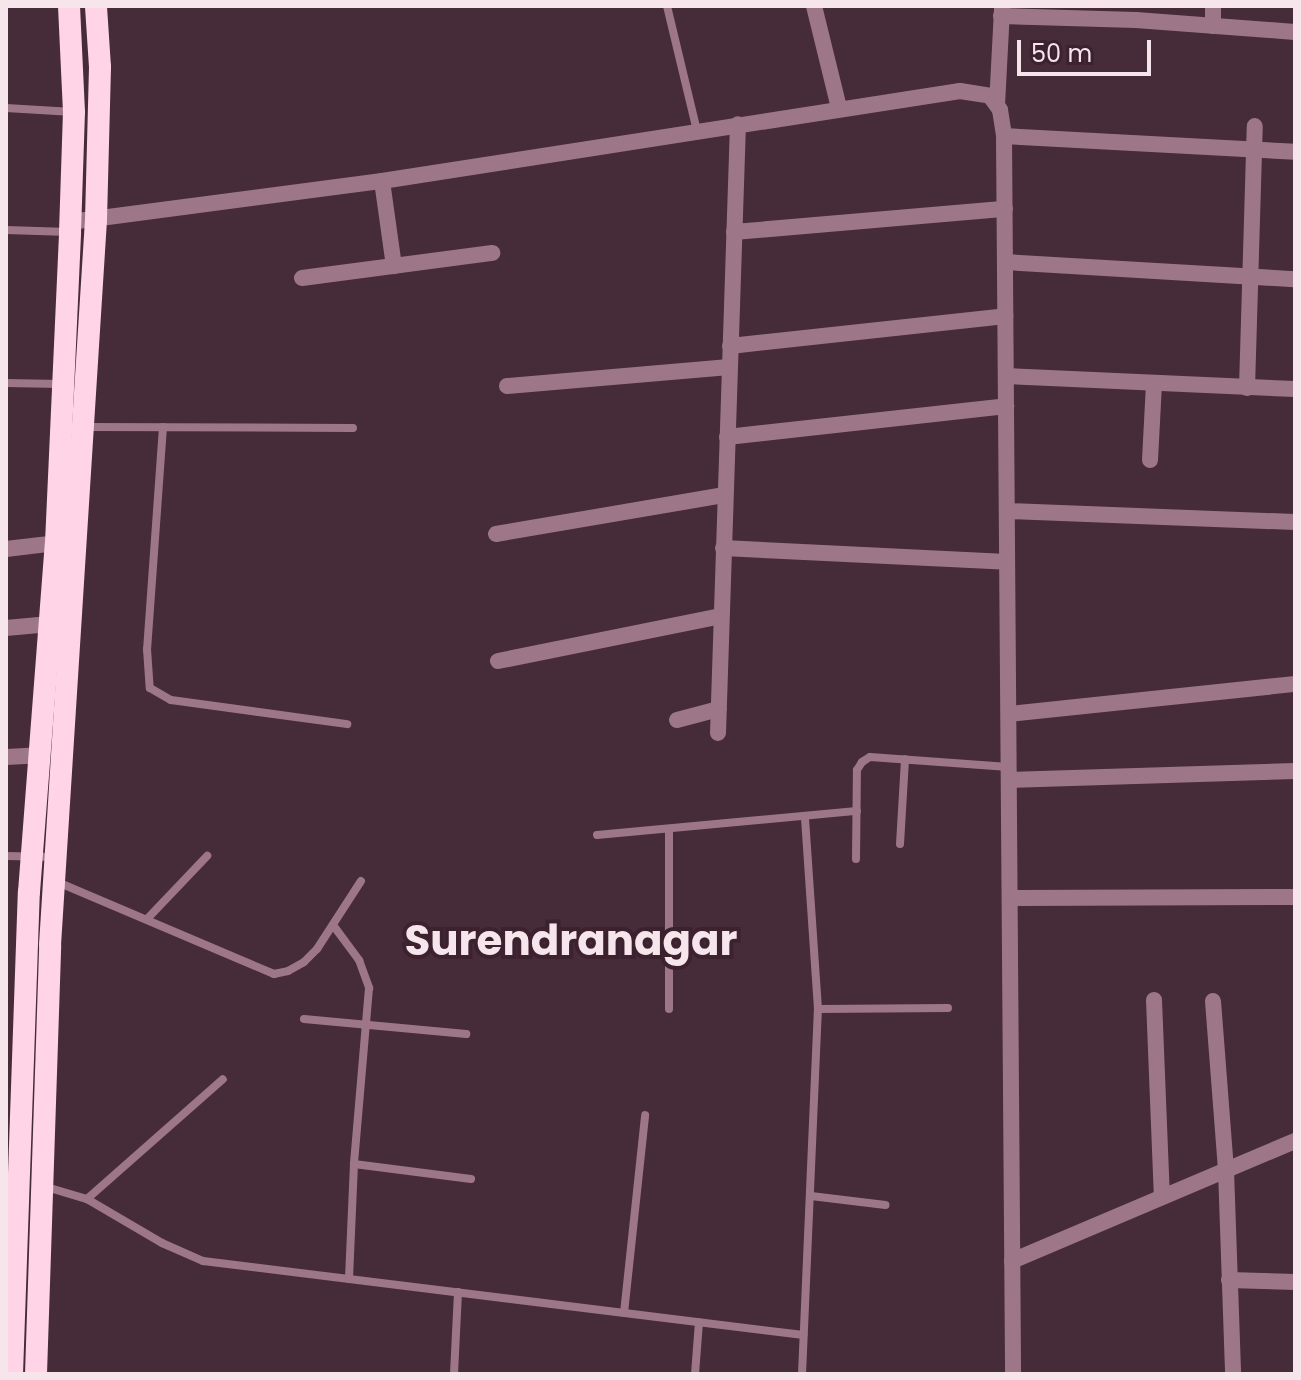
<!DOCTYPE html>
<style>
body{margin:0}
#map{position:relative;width:1301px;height:1380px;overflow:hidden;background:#462b38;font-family:Poppins,sans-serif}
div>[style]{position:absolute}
.service>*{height:8px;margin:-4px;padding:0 4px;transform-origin:4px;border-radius:4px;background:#9d7788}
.minor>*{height:16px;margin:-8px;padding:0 8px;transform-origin:8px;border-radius:8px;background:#9d7788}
.tertiary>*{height:16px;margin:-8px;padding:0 8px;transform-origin:8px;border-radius:8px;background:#9d7788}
.trunk>*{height:22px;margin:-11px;padding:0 11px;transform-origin:11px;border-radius:11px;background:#fed4e6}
span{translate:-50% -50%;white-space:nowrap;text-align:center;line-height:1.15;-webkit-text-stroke:8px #3c212e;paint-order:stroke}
.town-label{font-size:42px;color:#f7e5ec;font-weight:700}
.frame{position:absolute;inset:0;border:8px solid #f7e5ec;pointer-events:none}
.scale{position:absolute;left:1017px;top:40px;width:134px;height:36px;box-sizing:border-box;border:4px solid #f7e5ec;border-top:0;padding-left:10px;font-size:24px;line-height:28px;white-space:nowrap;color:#f7e5ec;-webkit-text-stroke:6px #3c212e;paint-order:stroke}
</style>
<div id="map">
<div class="service">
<div style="left:667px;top:6px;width:129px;rotate:76.5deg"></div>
<div style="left:6px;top:108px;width:67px;rotate:3.4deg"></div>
<div style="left:6px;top:230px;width:63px;rotate:1.8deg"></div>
<div style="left:6px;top:383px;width:55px;rotate:1deg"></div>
<div style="left:85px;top:427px;width:268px;rotate:0.2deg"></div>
<div style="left:163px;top:427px;width:223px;rotate:94.1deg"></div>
<div style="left:147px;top:649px;width:39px;rotate:86deg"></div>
<div style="left:150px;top:688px;width:24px;rotate:30deg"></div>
<div style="left:171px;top:700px;width:178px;rotate:7.8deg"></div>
<div style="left:597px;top:835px;width:261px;rotate:-5.3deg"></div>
<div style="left:900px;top:844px;width:85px;rotate:-86.6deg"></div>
<div style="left:6px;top:856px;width:49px;rotate:1.2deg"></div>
<div style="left:856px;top:859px;width:89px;rotate:-89.4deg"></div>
<div style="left:857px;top:770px;width:9px;rotate:-58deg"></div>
<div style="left:862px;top:762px;width:9px;rotate:-32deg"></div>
<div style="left:870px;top:757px;width:139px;rotate:4.1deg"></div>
<div style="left:55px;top:881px;width:238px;rotate:23deg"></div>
<div style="left:274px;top:974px;width:14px;rotate:-12deg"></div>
<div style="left:288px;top:971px;width:18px;rotate:-29deg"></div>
<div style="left:304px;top:962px;width:18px;rotate:-45deg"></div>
<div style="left:317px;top:949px;width:81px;rotate:-57.1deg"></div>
<div style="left:148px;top:918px;width:86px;rotate:-46.4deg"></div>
<div style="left:333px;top:925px;width:44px;rotate:53.4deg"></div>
<div style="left:359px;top:960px;width:30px;rotate:70deg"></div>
<div style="left:369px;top:988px;width:177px;rotate:94.9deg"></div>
<div style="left:354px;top:1164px;width:115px;rotate:92.5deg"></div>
<div style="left:669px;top:1009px;width:180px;rotate:-90deg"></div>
<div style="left:818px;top:1009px;width:130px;rotate:-0.4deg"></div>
<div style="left:304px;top:1019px;width:163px;rotate:5.3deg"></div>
<div style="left:354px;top:1164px;width:118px;rotate:7.3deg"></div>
<div style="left:43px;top:1186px;width:46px;rotate:16.5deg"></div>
<div style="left:87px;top:1199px;width:87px;rotate:30.4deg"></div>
<div style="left:162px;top:1243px;width:45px;rotate:23.7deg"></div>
<div style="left:203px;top:1261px;width:605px;rotate:7.03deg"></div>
<div style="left:811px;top:1196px;width:75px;rotate:6.9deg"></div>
<div style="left:87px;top:1199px;width:181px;rotate:-41.4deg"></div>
<div style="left:624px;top:1313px;width:199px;rotate:-83.9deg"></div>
<div style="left:454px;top:1374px;width:82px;rotate:-87.2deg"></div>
<div style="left:695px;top:1374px;width:52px;rotate:-85.6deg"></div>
<div style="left:802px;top:1374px;width:365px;rotate:-87.5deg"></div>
<div style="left:818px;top:1009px;width:193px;rotate:-93.9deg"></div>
</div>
<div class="minor">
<div style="left:1001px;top:16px;width:135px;rotate:1.7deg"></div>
<div style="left:1136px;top:20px;width:159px;rotate:4.3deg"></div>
<div style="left:1213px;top:26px;width:20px;rotate:-90deg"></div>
<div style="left:997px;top:105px;width:97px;rotate:-87deg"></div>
<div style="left:382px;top:181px;width:86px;rotate:82deg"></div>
<div style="left:734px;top:232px;width:272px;rotate:-4.9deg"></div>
<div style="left:1005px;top:262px;width:290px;rotate:3.4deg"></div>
<div style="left:302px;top:278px;width:192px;rotate:-7.5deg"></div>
<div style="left:730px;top:346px;width:277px;rotate:-6.2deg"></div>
<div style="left:1006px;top:376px;width:289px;rotate:2.6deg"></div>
<div style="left:507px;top:386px;width:223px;rotate:-4.9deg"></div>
<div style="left:1247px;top:388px;width:262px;rotate:-88.3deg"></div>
<div style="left:727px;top:437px;width:281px;rotate:-6.3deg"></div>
<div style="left:1150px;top:460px;width:76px;rotate:-87deg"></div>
<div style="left:1007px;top:511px;width:288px;rotate:2.2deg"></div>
<div style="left:496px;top:534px;width:232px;rotate:-9.7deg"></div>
<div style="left:723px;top:548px;width:284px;rotate:2.8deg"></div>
<div style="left:6px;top:549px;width:50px;rotate:-6.8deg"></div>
<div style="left:6px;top:628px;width:44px;rotate:-5.2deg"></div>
<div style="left:498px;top:661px;width:227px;rotate:-11.4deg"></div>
<div style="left:1009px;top:714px;width:288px;rotate:-6deg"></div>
<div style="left:677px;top:720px;width:43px;rotate:-14.7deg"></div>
<div style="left:718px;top:733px;width:609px;rotate:-88.12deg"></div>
<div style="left:6px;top:757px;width:33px;rotate:-3deg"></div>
<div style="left:1009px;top:780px;width:286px;rotate:-1.8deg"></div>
<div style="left:1010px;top:898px;width:285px;rotate:-0.2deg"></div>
<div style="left:1154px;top:1000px;width:197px;rotate:87.7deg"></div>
<div style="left:1213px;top:1001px;width:169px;rotate:85.6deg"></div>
<div style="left:1226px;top:1170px;width:204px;rotate:88deg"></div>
<div style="left:1012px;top:1261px;width:307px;rotate:-23deg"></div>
<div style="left:1229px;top:1280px;width:66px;rotate:1.7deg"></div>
</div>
<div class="tertiary">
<div style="left:814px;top:6px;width:105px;rotate:76.2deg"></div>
<div style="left:1004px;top:136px;width:291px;rotate:3.1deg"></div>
<div style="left:70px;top:222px;width:315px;rotate:-7.5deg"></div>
<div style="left:382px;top:181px;width:585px;rotate:-8.85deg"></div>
<div style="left:960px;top:91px;width:30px;rotate:9deg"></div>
<div style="left:990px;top:96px;width:17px;rotate:54deg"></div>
<div style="left:1000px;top:110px;width:26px;rotate:81deg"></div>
<div style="left:1004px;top:136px;width:1238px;rotate:89.58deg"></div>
</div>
<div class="trunk">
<div style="left:12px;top:1374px;width:482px;rotate:-88deg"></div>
<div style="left:29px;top:892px;width:350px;rotate:-85.6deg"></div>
<div style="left:56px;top:543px;width:311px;rotate:-87.4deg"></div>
<div style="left:70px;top:232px;width:120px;rotate:-88.1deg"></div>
<div style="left:74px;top:112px;width:106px;rotate:-92.7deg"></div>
<div style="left:36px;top:1374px;width:429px;rotate:-88.1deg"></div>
<div style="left:50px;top:945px;width:726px;rotate:-86.37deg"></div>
<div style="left:96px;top:220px;width:153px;rotate:-88.5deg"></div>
<div style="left:100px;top:67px;width:61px;rotate:-93.8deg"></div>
</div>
<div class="town-label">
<span style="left:571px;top:941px">Surendranagar</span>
</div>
<div class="frame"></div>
<div class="scale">50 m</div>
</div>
